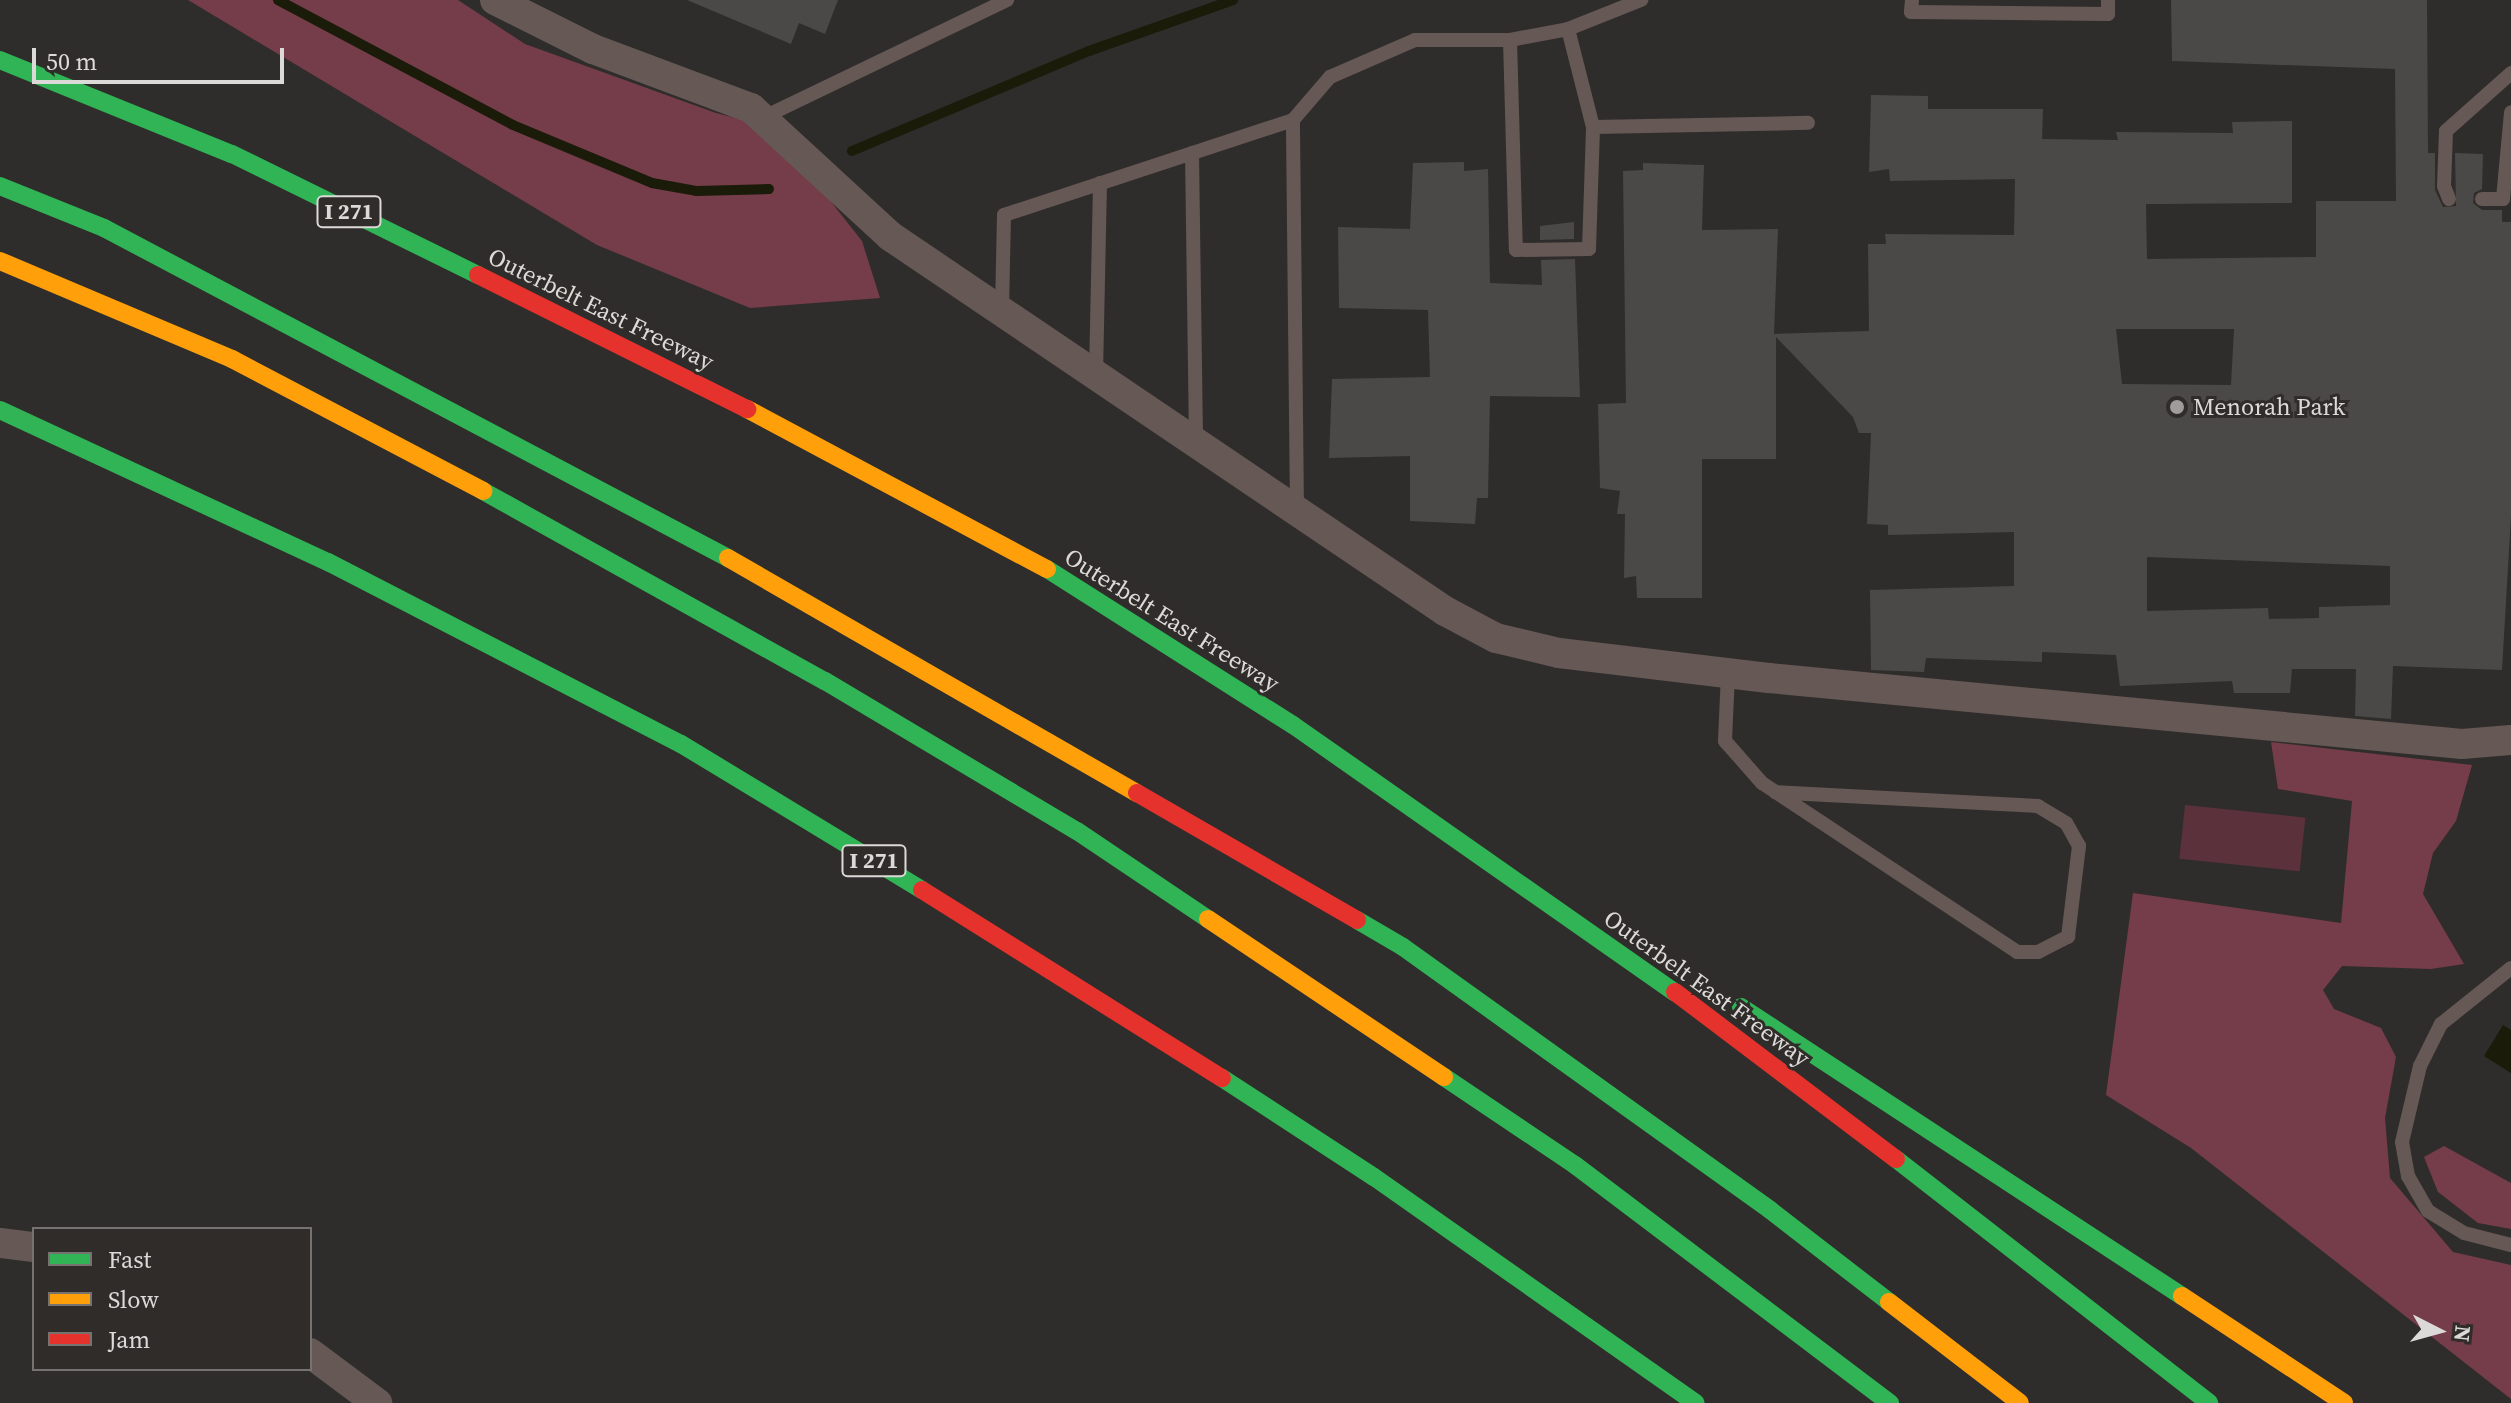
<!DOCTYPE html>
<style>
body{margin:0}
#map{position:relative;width:2511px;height:1403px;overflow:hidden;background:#2f2d2b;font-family:"Source Serif 4",serif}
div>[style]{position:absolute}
.green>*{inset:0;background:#5b323c;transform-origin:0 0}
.forest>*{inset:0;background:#753c4a}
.water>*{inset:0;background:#1a1b08}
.stream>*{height:10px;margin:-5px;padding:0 5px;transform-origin:5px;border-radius:5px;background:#1a1b08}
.building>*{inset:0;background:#4a4948}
.lane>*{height:14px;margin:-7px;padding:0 7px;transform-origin:7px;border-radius:7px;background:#665855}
.street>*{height:30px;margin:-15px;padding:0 15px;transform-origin:15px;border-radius:15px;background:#665855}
.fast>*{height:18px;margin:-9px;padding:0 9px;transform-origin:9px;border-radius:9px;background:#30b455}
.slow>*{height:18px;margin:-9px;padding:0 9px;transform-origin:9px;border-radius:9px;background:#ff9f0a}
.jam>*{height:18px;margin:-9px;padding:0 9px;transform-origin:9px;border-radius:9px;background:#e5322d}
.dots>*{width:22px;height:22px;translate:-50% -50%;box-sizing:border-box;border:4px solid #302c2a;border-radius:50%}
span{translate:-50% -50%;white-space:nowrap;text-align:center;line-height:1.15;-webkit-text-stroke:6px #302c2a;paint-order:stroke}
.shield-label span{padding:2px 6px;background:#302c2a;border:2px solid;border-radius:6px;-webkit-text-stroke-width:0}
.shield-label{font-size:22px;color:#dcdad8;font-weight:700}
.street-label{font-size:24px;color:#dcdad8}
.poi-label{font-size:24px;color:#dcdad8}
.left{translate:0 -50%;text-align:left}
.legend{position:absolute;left:32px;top:1227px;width:280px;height:144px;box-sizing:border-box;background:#302c2a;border:2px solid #757270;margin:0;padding:10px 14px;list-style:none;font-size:24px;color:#dcdad8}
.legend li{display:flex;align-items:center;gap:16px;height:40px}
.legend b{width:40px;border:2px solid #757270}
.north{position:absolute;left:2399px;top:1291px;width:80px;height:80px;-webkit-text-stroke:6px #302c2a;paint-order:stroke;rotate:96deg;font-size:22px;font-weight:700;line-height:32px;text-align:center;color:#dcdad8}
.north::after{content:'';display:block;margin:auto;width:28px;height:36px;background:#dcdad8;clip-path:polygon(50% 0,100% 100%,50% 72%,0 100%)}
.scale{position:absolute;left:32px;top:48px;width:252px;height:36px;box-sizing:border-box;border:4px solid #dcdad8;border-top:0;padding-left:10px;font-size:24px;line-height:28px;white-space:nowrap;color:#dcdad8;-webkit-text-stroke:6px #302c2a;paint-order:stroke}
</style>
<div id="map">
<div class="green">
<div style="left:2185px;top:805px;width:121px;height:54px;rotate:6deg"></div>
</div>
<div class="forest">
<div style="clip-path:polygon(188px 0,458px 0,525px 44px,716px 113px,772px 127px,862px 241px,880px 298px,750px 308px,597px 245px)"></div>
<div style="clip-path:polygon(2271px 742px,2472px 765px,2456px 821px,2433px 853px,2423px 894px,2464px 964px,2431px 969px,2342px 966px,2323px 990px,2334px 1009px,2381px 1028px,2396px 1057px,2385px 1118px,2390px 1178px,2453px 1252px,2511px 1265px,2511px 1399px,2191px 1148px,2106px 1095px,2133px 893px,2341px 923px,2352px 801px,2278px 789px)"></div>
<div style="clip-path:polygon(2444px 1146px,2511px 1183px,2511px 1229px,2478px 1223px,2438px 1192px,2424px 1157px)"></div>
</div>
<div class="water">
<div style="clip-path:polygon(2503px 1025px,2511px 1030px,2511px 1073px,2484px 1056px)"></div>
</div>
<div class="stream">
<div style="left:278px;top:0;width:266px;rotate:28deg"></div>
<div style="left:513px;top:125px;width:151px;rotate:22.6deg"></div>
<div style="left:652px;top:183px;width:46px;rotate:10.1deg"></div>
<div style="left:697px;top:191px;width:72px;rotate:-1.6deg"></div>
<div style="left:852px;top:151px;width:257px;rotate:-22.9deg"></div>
<div style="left:1089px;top:51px;width:153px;rotate:-19.5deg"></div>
</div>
<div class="building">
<div style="clip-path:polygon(687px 0,838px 0,825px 34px,799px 23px,791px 44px)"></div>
<div style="clip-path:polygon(evenodd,2171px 0,2427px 0,2428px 153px,2435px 153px,2435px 190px,2443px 207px,2456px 206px,2455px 153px,2483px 154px,2482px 189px,2474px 193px,2473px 203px,2482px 210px,2502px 210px,2502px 222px,2511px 222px,2511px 516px,2502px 670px,2393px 666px,2391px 719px,2355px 716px,2356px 669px,2292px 669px,2290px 693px,2234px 693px,2232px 681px,2120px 686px,2116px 655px,2042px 652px,2042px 662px,1926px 658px,1924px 672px,1871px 670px,1870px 590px,2014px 586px,2014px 532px,1888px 535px,1888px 525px,1867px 524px,1871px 433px,1859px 433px,1853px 417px,1776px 337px,1776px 459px,1702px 459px,1702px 598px,1637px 598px,1636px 576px,1624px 578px,1625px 514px,1617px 514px,1620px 491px,1600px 488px,1598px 404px,1626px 403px,1623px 171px,1643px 170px,1643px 163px,1704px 165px,1702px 230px,1778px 229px,1774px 334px,1869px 331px,1868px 244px,1886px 244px,1885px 234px,2014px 235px,2015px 179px,1890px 181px,1889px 169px,1869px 172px,1871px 95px,1928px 96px,1928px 109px,2043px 109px,2042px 139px,2118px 140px,2116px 132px,2233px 133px,2232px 122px,2292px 121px,2292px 203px,2146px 204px,2147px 259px,2316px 257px,2316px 201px,2396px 201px,2395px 69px,2172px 61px,2171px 0,2116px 329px,2234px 329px,2231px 385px,2122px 384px,2116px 329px,2171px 0,2147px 557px,2390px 566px,2390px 605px,2319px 607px,2319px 618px,2269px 619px,2268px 608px,2147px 611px,2147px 557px)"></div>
<div style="clip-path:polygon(1464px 162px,1464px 171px,1488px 169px,1490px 283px,1542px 285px,1541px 260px,1575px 259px,1580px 397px,1490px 396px,1488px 498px,1477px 498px,1475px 524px,1410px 521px,1410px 456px,1329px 458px,1332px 379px,1430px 377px,1428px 310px,1339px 308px,1338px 227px,1410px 229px,1413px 163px)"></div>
<div style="clip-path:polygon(1574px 222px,1574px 239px,1540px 240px,1540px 226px)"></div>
</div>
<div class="lane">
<div style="left:1912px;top:0;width:12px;rotate:95deg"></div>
<div style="left:1911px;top:12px;width:197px;rotate:0.6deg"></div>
<div style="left:2108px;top:14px;width:14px;rotate:-90deg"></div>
<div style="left:1510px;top:40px;width:59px;rotate:-10.7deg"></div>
<div style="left:762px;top:118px;width:272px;rotate:-25.7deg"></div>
<div style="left:1593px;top:127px;width:215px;rotate:-1.1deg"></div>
<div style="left:1192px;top:153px;width:288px;rotate:89.2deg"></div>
<div style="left:2449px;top:199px;width:14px;rotate:-111deg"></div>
<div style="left:2444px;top:186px;width:55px;rotate:-87.9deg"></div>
<div style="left:2446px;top:131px;width:87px;rotate:-41.7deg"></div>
<div style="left:2482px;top:199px;width:21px"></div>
<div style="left:2503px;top:199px;width:87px;rotate:-84.7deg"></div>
<div style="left:1002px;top:310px;width:95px;rotate:-88.8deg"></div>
<div style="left:1004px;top:215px;width:304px;rotate:-18.2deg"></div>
<div style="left:1096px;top:374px;width:191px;rotate:-88.8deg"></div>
<div style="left:1297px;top:510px;width:390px;rotate:-90.6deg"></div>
<div style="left:1293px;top:120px;width:57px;rotate:-49.3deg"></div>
<div style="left:1330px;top:77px;width:93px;rotate:-23.5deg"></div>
<div style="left:1415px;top:40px;width:95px"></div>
<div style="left:1510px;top:40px;width:210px;rotate:88.4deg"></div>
<div style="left:1516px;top:250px;width:73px;rotate:-0.8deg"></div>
<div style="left:1589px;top:249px;width:122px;rotate:-88.1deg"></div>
<div style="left:1593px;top:127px;width:101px;rotate:-104.3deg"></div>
<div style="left:1568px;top:29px;width:79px;rotate:-21.7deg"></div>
<div style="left:1728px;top:674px;width:67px;rotate:92.6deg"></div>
<div style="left:1725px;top:741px;width:56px;rotate:48.6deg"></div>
<div style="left:1762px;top:783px;width:306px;rotate:33.5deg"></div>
<div style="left:2017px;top:952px;width:21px"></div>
<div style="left:2038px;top:952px;width:34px;rotate:-27deg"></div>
<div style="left:2068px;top:937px;width:92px;rotate:-83.1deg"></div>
<div style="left:2079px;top:846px;width:26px;rotate:-119deg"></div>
<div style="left:2066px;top:823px;width:33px;rotate:-149deg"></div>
<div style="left:2038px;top:806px;width:263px;rotate:-177deg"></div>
<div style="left:2511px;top:968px;width:90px;rotate:141.3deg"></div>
<div style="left:2441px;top:1024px;width:47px;rotate:116.6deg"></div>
<div style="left:2420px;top:1066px;width:78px;rotate:103.3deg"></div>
<div style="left:2402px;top:1142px;width:35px;rotate:80deg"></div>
<div style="left:2408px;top:1176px;width:40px;rotate:60.3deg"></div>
<div style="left:2428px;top:1211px;width:42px;rotate:31.4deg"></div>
<div style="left:2464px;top:1233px;width:49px;rotate:14.3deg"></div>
</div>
<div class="street">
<div style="left:495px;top:0;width:110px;rotate:26.6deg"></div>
<div style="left:593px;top:49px;width:169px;rotate:20.5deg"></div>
<div style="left:751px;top:108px;width:189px;rotate:42.6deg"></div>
<div style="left:890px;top:236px;width:670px;rotate:34.05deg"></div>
<div style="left:1445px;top:611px;width:58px;rotate:27.9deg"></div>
<div style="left:1496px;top:638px;width:65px;rotate:13.4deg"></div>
<div style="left:1559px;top:653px;width:211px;rotate:6.8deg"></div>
<div style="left:1769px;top:678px;width:696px;rotate:5.44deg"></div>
<div style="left:2462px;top:744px;width:49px;rotate:-4.7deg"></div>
<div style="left:0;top:1243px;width:34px;rotate:7deg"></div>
<div style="left:310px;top:1353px;width:84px;rotate:36.7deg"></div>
</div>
<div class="fast">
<div style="left:0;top:60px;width:250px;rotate:22.1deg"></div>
<div style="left:232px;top:154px;width:274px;rotate:26.2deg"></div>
<div style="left:0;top:186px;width:112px;rotate:22deg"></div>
<div style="left:104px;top:228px;width:706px;rotate:27.87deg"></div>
<div style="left:0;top:410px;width:362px;rotate:24.9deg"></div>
<div style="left:328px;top:562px;width:397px;rotate:27.3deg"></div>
<div style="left:681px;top:744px;width:282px;rotate:31.2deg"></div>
<div style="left:483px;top:491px;width:391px;rotate:29.1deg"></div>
<div style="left:825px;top:681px;width:293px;rotate:30.8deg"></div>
<div style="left:1077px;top:831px;width:158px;rotate:33.9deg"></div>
<div style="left:1047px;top:569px;width:291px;rotate:32.4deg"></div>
<div style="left:1293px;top:725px;width:466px;rotate:35deg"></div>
<div style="left:1357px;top:920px;width:53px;rotate:30.4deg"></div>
<div style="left:1403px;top:947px;width:452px;rotate:35.6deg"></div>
<div style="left:1770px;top:1210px;width:150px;rotate:37.7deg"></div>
<div style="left:1741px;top:1007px;width:527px;rotate:33.24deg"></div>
<div style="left:1444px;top:1077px;width:158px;rotate:33.9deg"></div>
<div style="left:1575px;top:1165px;width:395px;rotate:37.1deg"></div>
<div style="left:1222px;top:1078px;width:181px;rotate:33.1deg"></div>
<div style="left:1374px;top:1177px;width:393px;rotate:35.1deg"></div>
<div style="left:1896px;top:1159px;width:397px;rotate:37.9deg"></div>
</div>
<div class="slow">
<div style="left:0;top:261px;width:252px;rotate:22.9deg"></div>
<div style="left:232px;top:359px;width:284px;rotate:27.7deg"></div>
<div style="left:747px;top:409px;width:340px;rotate:28.1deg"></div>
<div style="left:728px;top:558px;width:472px;rotate:29.9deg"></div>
<div style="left:1208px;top:919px;width:284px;rotate:33.8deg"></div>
<div style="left:2182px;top:1296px;width:194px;rotate:33.4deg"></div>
<div style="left:1889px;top:1302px;width:165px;rotate:37.6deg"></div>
</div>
<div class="jam">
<div style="left:478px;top:275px;width:301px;rotate:26.5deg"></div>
<div style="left:1137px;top:793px;width:254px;rotate:30deg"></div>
<div style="left:922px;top:890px;width:354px;rotate:32.1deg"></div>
<div style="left:1675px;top:992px;width:277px;rotate:37.1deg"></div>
</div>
<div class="dots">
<div style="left:2177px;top:407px;background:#9f9d9b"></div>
</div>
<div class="shield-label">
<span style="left:349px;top:212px">I 271</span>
<span style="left:874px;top:861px">I 271</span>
</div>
<div class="street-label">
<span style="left:601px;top:309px;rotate:26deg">Outerbelt East Freeway</span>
<span style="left:1172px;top:620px;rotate:32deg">Outerbelt East Freeway</span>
<span style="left:1707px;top:988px;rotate:36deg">Outerbelt East Freeway</span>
</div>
<div class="poi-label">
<span class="left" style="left:2193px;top:407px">Menorah Park</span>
</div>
<ul class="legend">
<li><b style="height:10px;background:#30b455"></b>Fast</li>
<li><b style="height:10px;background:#ff9f0a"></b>Slow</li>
<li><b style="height:10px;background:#e5322d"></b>Jam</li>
</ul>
<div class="north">N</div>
<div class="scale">50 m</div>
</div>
